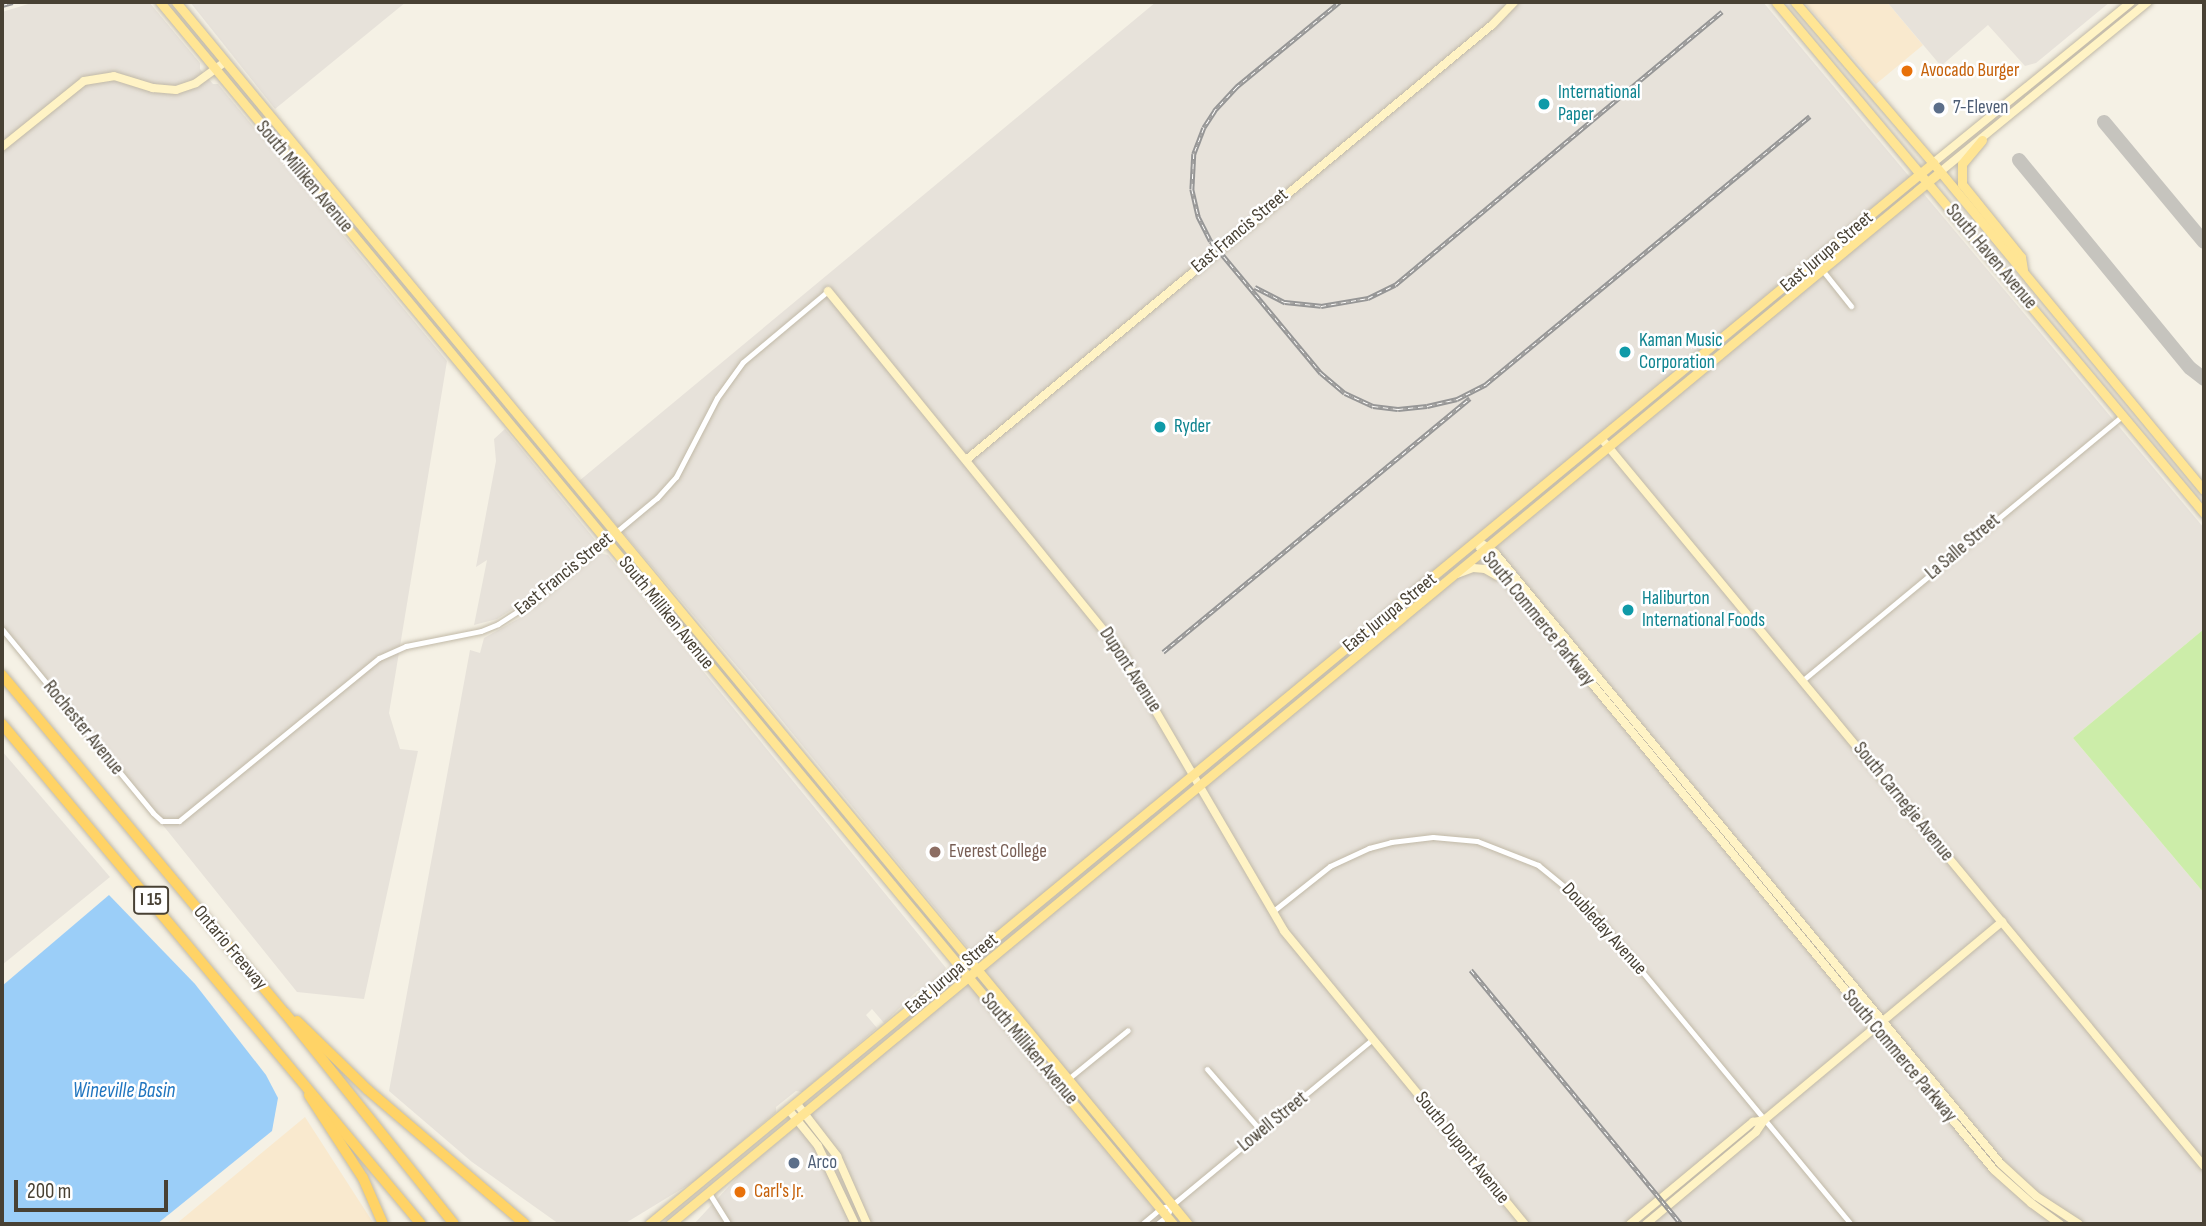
<!DOCTYPE html>
<style>
body{margin:0}
#map{position:relative;width:2206px;height:1226px;overflow:hidden;background:#f5f1e5;font-family:"Sofia Sans Condensed",sans-serif}
div>[style]{position:absolute}
.commercial>*{inset:0;background:#f9e9ce}
.industrial>*{inset:0;background:#e7e2da}
.green>*{inset:0;background:#cceda9}
.water>*{inset:0;background:#9bcef8}
.taxiway>*{height:14px;margin:-7px;padding:0 7px;transform-origin:7px;border-radius:7px;background:#c6c4be}
.roads{filter:drop-shadow(0 0 2px #c1b9a7) drop-shadow(0 0 2px #c1b9a7)}
.street>*{height:5px;margin:-2.5px;padding:0 2.5px;transform-origin:2.5px;border-radius:2.5px;background:#fff}
.secondary>*{height:8px;margin:-4px;padding:0 4px;transform-origin:4px;border-radius:4px;background:#fff3c5}
.primary>*{height:9px;margin:-4.5px;padding:0 4.5px;transform-origin:4.5px;border-radius:4.5px;background:#ffe594}
.highway>*{height:10px;margin:-5px;padding:0 5px;transform-origin:5px;border-radius:5px;background:#ffd366}
.rail>*{height:4.5px;margin-top:-2.25px;transform-origin:0;background:repeating-linear-gradient(90deg,#fff 0 5px,#969696 0 10px);box-sizing:border-box;border-block:2px solid #969696}
.dots>*{width:19px;height:19px;translate:-50% -50%;box-sizing:border-box;border:4px solid #fff;border-radius:50%}
span{translate:-50% -50%;white-space:nowrap;text-align:center;line-height:1.15;-webkit-text-stroke:5px #fff;paint-order:stroke}
.shield-label span{padding:2px 5px;background:#fff;border:2px solid;border-radius:5px;-webkit-text-stroke-width:0}
.shield-label{font-size:18px;color:#484134;font-weight:700}
.food-label{font-size:19px;color:#c56008}
.left{translate:0 -50%;text-align:left}
.culture-label{font-size:19px;color:#0d838f}
.service-label{font-size:19px;color:#4e5e75}
.street-label{font-size:19px;color:#484134}
.education-label{font-size:19px;color:#785e54}
.water-label{font-size:21px;color:#2176c0;font-style:italic}
.frame{position:absolute;inset:0;border:4px solid #484134;pointer-events:none}
.scale{position:absolute;left:14px;top:1180px;width:154px;height:32px;box-sizing:border-box;border:4px solid #484134;border-top:0;padding-left:9px;font-size:21px;line-height:24px;white-space:nowrap;color:#484134;-webkit-text-stroke:5px #fff;paint-order:stroke}
</style>
<div id="map">
<div class="commercial">
<div style="clip-path:polygon(1804px 2px,1887px 2px,1923px 45px,1876px 84px)"></div>
<div style="clip-path:polygon(305px 1117px,374px 1224px,176px 1224px)"></div>
</div>
<div class="industrial">
<div style="clip-path:polygon(35px 2px,149px 2px,200px 63px,200px 69px,213px 84px,218px 84px,447px 361px,389px 713px,400px 749px,418px 751px,364px 999px,297px 992px,2px 625px,2px 12px)"></div>
<div style="clip-path:polygon(190px 2px,406px 2px,275px 109px)"></div>
<div style="clip-path:polygon(1156px 2px,1763px 2px,2204px 528px,2204px 629px,2073px 738px,2204px 893px,2204px 1224px,694px 1224px,743px 1171px,985px 969px,753px 685px,579px 481px)"></div>
<div style="clip-path:polygon(1887px 2px,2110px 2px,2036px 63px,2025px 66px,1988px 25px,1941px 66px)"></div>
<div style="clip-path:polygon(505px 429px,596px 541px,530px 598px,497px 619px,474px 625px,487px 560px,476px 567px,496px 461px,494px 439px)"></div>
<div style="clip-path:polygon(600px 553px,608px 555px,946px 968px,942px 976px,925px 990px,917px 991px,884px 1023px,872px 1009px,866px 1015px,877px 1028px,802px 1092px,796px 1091px,776px 1107px,776px 1112px,698px 1179px,624px 1224px,559px 1224px,472px 1162px,389px 1091px,470px 650px,480px 653px,484px 638px,527px 614px)"></div>
<div style="clip-path:polygon(2px 751px,110px 877px,2px 965px)"></div>
</div>
<div class="green">
<div style="clip-path:polygon(2204px 629px,2204px 893px,2073px 738px)"></div>
</div>
<div class="water">
<div style="clip-path:polygon(109px 895px,195px 984px,266px 1075px,278px 1098px,272px 1131px,157px 1224px,2px 1224px,2px 986px)"></div>
</div>
<div class="taxiway">
<div style="left:2104px;top:122px;width:156px;rotate:50.2deg"></div>
<div style="left:2019px;top:160px;width:269px;rotate:50.6deg"></div>
<div style="left:2190px;top:368px;width:18px;rotate:38deg"></div>
</div>
<div class="roads">
<div class="street">
<div style="left:1823px;top:271px;width:45px;rotate:51.3deg"></div>
<div style="left:2px;top:629px;width:238px;rotate:50.6deg"></div>
<div style="left:153px;top:813px;width:12px;rotate:42deg"></div>
<div style="left:162px;top:821px;width:17px"></div>
<div style="left:179px;top:821px;width:258px;rotate:-39.2deg"></div>
<div style="left:379px;top:658px;width:30px;rotate:-24deg"></div>
<div style="left:406px;top:646px;width:76px;rotate:-11.3deg"></div>
<div style="left:481px;top:631px;width:18px;rotate:-22deg"></div>
<div style="left:498px;top:624px;width:40px;rotate:-32.9deg"></div>
<div style="left:532px;top:602px;width:163px;rotate:-39.8deg"></div>
<div style="left:657px;top:498px;width:28px;rotate:-48deg"></div>
<div style="left:676px;top:477px;width:89px;rotate:-62.6deg"></div>
<div style="left:717px;top:398px;width:44px;rotate:-54.2deg"></div>
<div style="left:743px;top:362px;width:111px;rotate:-39.9deg"></div>
<div style="left:1803px;top:680px;width:415px;rotate:-39.6deg"></div>
<div style="left:1272px;top:912px;width:74px;rotate:-38.4deg"></div>
<div style="left:1330px;top:866px;width:43px;rotate:-24.8deg"></div>
<div style="left:1369px;top:848px;width:23px;rotate:-15deg"></div>
<div style="left:1391px;top:842px;width:42px;rotate:-6.8deg"></div>
<div style="left:1433px;top:837px;width:44px;rotate:5.2deg"></div>
<div style="left:1477px;top:841px;width:66px;rotate:21.5deg"></div>
<div style="left:1538px;top:865px;width:63px;rotate:39.2deg"></div>
<div style="left:1587px;top:905px;width:414px;rotate:50.4deg"></div>
<div style="left:1207px;top:1069px;width:82px;rotate:48.9deg"></div>
<div style="left:1068px;top:1079px;width:77px;rotate:-39.2deg"></div>
<div style="left:709px;top:1193px;width:36px;rotate:58deg"></div>
<div style="left:1142px;top:1224px;width:25px;rotate:-40deg"></div>
<div style="left:1161px;top:1208px;width:11px;rotate:-15deg"></div>
<div style="left:1172px;top:1205px;width:261px;rotate:-39.6deg"></div>
<div style="left:1157px;top:1224px;width:13px;rotate:-39deg"></div>
<div style="left:1167px;top:1216px;width:12px;rotate:-66deg"></div>
</div>
<div class="secondary">
<div style="left:2px;top:147px;width:105px;rotate:-38.8deg"></div>
<div style="left:84px;top:81px;width:30px;rotate:-9deg"></div>
<div style="left:114px;top:76px;width:41px;rotate:17.1deg"></div>
<div style="left:153px;top:88px;width:23px;rotate:5deg"></div>
<div style="left:176px;top:90px;width:21px;rotate:-19deg"></div>
<div style="left:196px;top:83px;width:34px;rotate:-36deg"></div>
<div style="left:1933px;top:163px;width:255px;rotate:-39.1deg"></div>
<div style="left:1940px;top:172px;width:269px;rotate:-39.3deg"></div>
<div style="left:828px;top:291px;width:463px;rotate:50.9deg"></div>
<div style="left:1120px;top:650px;width:325px;rotate:59.7deg"></div>
<div style="left:1284px;top:931px;width:379px;rotate:50.6deg"></div>
<div style="left:1601px;top:438px;width:945px;rotate:50.37deg"></div>
<div style="left:966px;top:460px;width:684px;rotate:-39.6deg"></div>
<div style="left:1493px;top:24px;width:30px;rotate:-46deg"></div>
<div style="left:1478px;top:541px;width:21px;rotate:35deg"></div>
<div style="left:1495px;top:553px;width:793px;rotate:50.37deg"></div>
<div style="left:2001px;top:1164px;width:47px;rotate:42.4deg"></div>
<div style="left:2036px;top:1196px;width:51px;rotate:33.1deg"></div>
<div style="left:1480px;top:548px;width:807px;rotate:50.43deg"></div>
<div style="left:1994px;top:1170px;width:50px;rotate:41.7deg"></div>
<div style="left:2031px;top:1203px;width:36px;rotate:36deg"></div>
<div style="left:1457px;top:574px;width:17px;rotate:-21deg"></div>
<div style="left:1473px;top:568px;width:12px;rotate:5deg"></div>
<div style="left:1485px;top:569px;width:14px;rotate:30deg"></div>
<div style="left:797px;top:1104px;width:66px;rotate:52.4deg"></div>
<div style="left:837px;top:1156px;width:74px;rotate:66.2deg"></div>
<div style="left:789px;top:1110px;width:46px;rotate:51.1deg"></div>
<div style="left:818px;top:1146px;width:86px;rotate:64.6deg"></div>
<div style="left:1630px;top:1224px;width:160px;rotate:-39.7deg"></div>
<div style="left:1753px;top:1122px;width:11px;rotate:-10deg"></div>
<div style="left:1646px;top:1224px;width:143px;rotate:-39.9deg"></div>
<div style="left:1756px;top:1132px;width:14px;rotate:-56deg"></div>
<div style="left:1764px;top:1120px;width:310px;rotate:-39.8deg"></div>
</div>
<div class="primary">
<div style="left:160px;top:2px;width:1587px;rotate:50.34deg"></div>
<div style="left:176px;top:2px;width:1587px;rotate:50.37deg"></div>
<div style="left:1776px;top:2px;width:667px;rotate:50.05deg"></div>
<div style="left:1795px;top:2px;width:212px;rotate:49.4deg"></div>
<div style="left:1933px;top:163px;width:425px;rotate:50.4deg"></div>
<div style="left:1982px;top:140px;width:31px;rotate:130deg"></div>
<div style="left:1962px;top:164px;width:20px;rotate:90deg"></div>
<div style="left:1962px;top:184px;width:94px;rotate:51.1deg"></div>
<div style="left:2021px;top:257px;width:13px;rotate:81deg"></div>
<div style="left:649px;top:1224px;width:1666px;rotate:-39.57deg"></div>
<div style="left:670px;top:1224px;width:1649px;rotate:-39.64deg"></div>
</div>
<div class="highway">
<div style="left:2px;top:675px;width:441px;rotate:50.1deg"></div>
<div style="left:285px;top:1013px;width:270px;rotate:51.3deg"></div>
<div style="left:2px;top:724px;width:652px;rotate:50.04deg"></div>
<div style="left:297px;top:1021px;width:99px;rotate:44.2deg"></div>
<div style="left:368px;top:1090px;width:206px;rotate:40.5deg"></div>
<div style="left:309px;top:1095px;width:99px;rotate:57deg"></div>
<div style="left:363px;top:1178px;width:50px;rotate:66.5deg"></div>
</div>
</div>
<div class="rail">
<div style="left:1340px;top:2px;width:134px;rotate:140.5deg"></div>
<div style="left:1237px;top:87px;width:33px;rotate:133deg"></div>
<div style="left:1215px;top:111px;width:20px;rotate:123deg"></div>
<div style="left:1204px;top:128px;width:28px;rotate:111deg"></div>
<div style="left:1194px;top:154px;width:35px;rotate:93deg"></div>
<div style="left:1192px;top:189px;width:28px;rotate:77deg"></div>
<div style="left:1198px;top:216px;width:28px;rotate:63deg"></div>
<div style="left:1211px;top:241px;width:172px;rotate:50.2deg"></div>
<div style="left:1321px;top:373px;width:31px;rotate:40deg"></div>
<div style="left:1345px;top:393px;width:31px;rotate:25deg"></div>
<div style="left:1373px;top:406px;width:25px;rotate:7deg"></div>
<div style="left:1398px;top:409px;width:29px;rotate:-6deg"></div>
<div style="left:1427px;top:406px;width:31px;rotate:-13deg"></div>
<div style="left:1457px;top:399px;width:33px;rotate:-27deg"></div>
<div style="left:1486px;top:384px;width:420px;rotate:-39.6deg"></div>
<div style="left:2px;top:5px;width:11px;rotate:-15deg"></div>
<div style="left:1255px;top:287px;width:34px;rotate:27deg"></div>
<div style="left:1285px;top:302px;width:36px;rotate:6deg"></div>
<div style="left:1321px;top:306px;width:48px;rotate:-9.7deg"></div>
<div style="left:1368px;top:298px;width:30px;rotate:-26deg"></div>
<div style="left:1395px;top:285px;width:426px;rotate:-39.9deg"></div>
<div style="left:1163px;top:652px;width:398px;rotate:-39.6deg"></div>
<div style="left:1471px;top:970px;width:330px;rotate:50.4deg"></div>
</div>
<div class="dots">
<div style="left:1907px;top:71px;background:#e8710a"></div>
<div style="left:1544px;top:104px;background:#0f9aa8"></div>
<div style="left:1939px;top:108px;background:#5c6f8a"></div>
<div style="left:1625px;top:352px;background:#0f9aa8"></div>
<div style="left:1160px;top:427px;background:#0f9aa8"></div>
<div style="left:1628px;top:610px;background:#0f9aa8"></div>
<div style="left:935px;top:852px;background:#8d6e63"></div>
<div style="left:794px;top:1163px;background:#5c6f8a"></div>
<div style="left:740px;top:1192px;background:#e8710a"></div>
</div>
<div class="shield-label">
<span style="left:151px;top:900px">I 15</span>
</div>
<div class="food-label">
<span class="left" style="left:1921px;top:71px">Avocado Burger</span>
<span class="left" style="left:754px;top:1192px">Carl's Jr.</span>
</div>
<div class="culture-label">
<span class="left" style="left:1558px;top:104px">International<br>Paper</span>
<span class="left" style="left:1639px;top:352px">Kaman Music<br>Corporation</span>
<span class="left" style="left:1174px;top:427px">Ryder</span>
<span class="left" style="left:1642px;top:610px">Haliburton<br>International Foods</span>
</div>
<div class="service-label">
<span class="left" style="left:1953px;top:108px">7-Eleven</span>
<span class="left" style="left:808px;top:1163px">Arco</span>
</div>
<div class="street-label">
<span style="left:304px;top:177px;rotate:50deg">South Milliken Avenue</span>
<span style="left:1240px;top:231px;rotate:-40deg">East Francis Street</span>
<span style="left:1827px;top:252px;rotate:-40deg">East Jurupa Street</span>
<span style="left:1991px;top:257px;rotate:50deg">South Haven Avenue</span>
<span style="left:1963px;top:547px;rotate:-40deg">La Salle Street</span>
<span style="left:564px;top:574px;rotate:-39deg">East Francis Street</span>
<span style="left:666px;top:613px;rotate:51deg">South Milliken Avenue</span>
<span style="left:1390px;top:613px;rotate:-39deg">East Jurupa Street</span>
<span style="left:1538px;top:619px;rotate:51deg">South Commerce Parkway</span>
<span style="left:1130px;top:670px;rotate:57deg">Dupont Avenue</span>
<span style="left:83px;top:728px;rotate:51deg">Rochester Avenue</span>
<span style="left:1903px;top:802px;rotate:51deg">South Carnegie Avenue</span>
<span style="left:1604px;top:929px;rotate:48deg">Doubleday Avenue</span>
<span style="left:230px;top:948px;rotate:50deg">Ontario Freeway</span>
<span style="left:952px;top:974px;rotate:-40deg">East Jurupa Street</span>
<span style="left:1029px;top:1049px;rotate:50deg">South Milliken Avenue</span>
<span style="left:1899px;top:1056px;rotate:50deg">South Commerce Parkway</span>
<span style="left:1273px;top:1122px;rotate:-39deg">Lowell Street</span>
<span style="left:1462px;top:1148px;rotate:51deg">South Dupont Avenue</span>
</div>
<div class="education-label">
<span class="left" style="left:949px;top:852px">Everest College</span>
</div>
<div class="water-label">
<span style="left:124px;top:1091px">Wineville Basin</span>
</div>
<div class="frame"></div>
<div class="scale">200 m</div>
</div>
